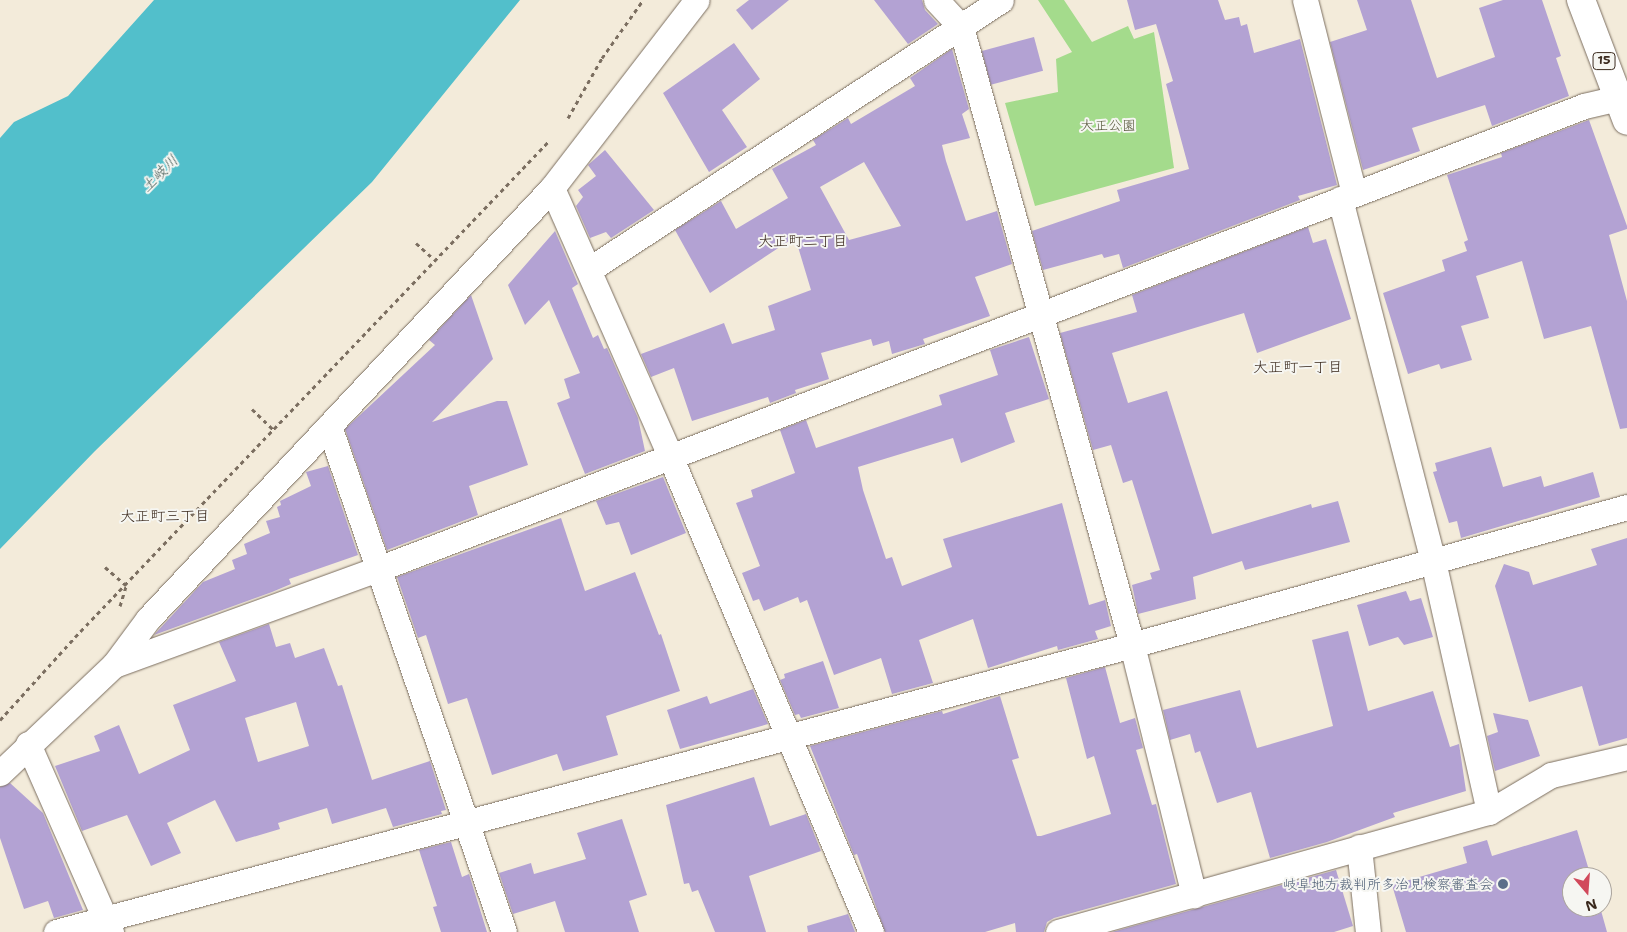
<!DOCTYPE html>
<meta charset="utf-8">
<style>
body{margin:0}
#map{position:relative;width:1627px;height:932px;overflow:hidden;background:#f3ebda;font-family:"Shantell Sans","Klee One",sans-serif}
div>[style]{position:absolute}
.green>*{inset:0;background:#a4db8c}
.water>*{inset:0;background:#52bfcb}
.building>*{inset:0;background:#b3a2d3;transform-origin:0 0}
.path>*{height:3px;margin-top:-1.5px;transform-origin:0;background:repeating-linear-gradient(90deg,#7b6e60 0 4px,transparent 0 8px)}
.roads{filter:drop-shadow(0 0 1px #7b6e60) drop-shadow(0 0 1px #7b6e60)}
.minor>*{height:25px;margin:-12.5px;padding:0 12.5px;transform-origin:12.5px;border-radius:12.5px;background:#fff}
.primary>*{height:28px;margin:-14px;padding:0 14px;transform-origin:14px;border-radius:14px;background:#fff}
.dots>*{width:14px;height:14px;translate:-50% -50%;box-sizing:border-box;border:2px solid #f6f6f2;border-radius:50%}
span{translate:-50% -50%;white-space:nowrap;text-align:center;line-height:1.15;-webkit-text-stroke:4px #f6f6f2;paint-order:stroke}
.shield-label span{padding:1px 4px;background:#f6f6f2;border:1px solid;border-radius:4px;-webkit-text-stroke-width:0}
.shield-label{font-size:12px;color:#3b2a1e;font-weight:700}
.park-label{font-size:14px;color:#55563a}
.service-label{font-size:14px;color:#4e5e75}
.right{translate:-100% -50%;text-align:right}
.water-label{font-size:15px;color:#425752;font-style:italic}
.neighbourhood-label{font-size:15px;color:#3b2a1e}
.north{position:absolute;left:1562px;top:867px;width:50px;height:50px;box-sizing:border-box;background:#f6f6f2;border:1px solid #aba49d;border-radius:50%;rotate:162deg;font-size:14px;font-weight:700;line-height:20px;text-align:center;color:#3b2a1e}
.north::after{content:'';display:block;margin:auto;width:18px;height:22px;background:#d1495b;clip-path:polygon(50% 0,100% 100%,50% 72%,0 100%)}
</style>
<div id="map">
<div class="green">
<div style="clip-path:polygon(1038px 0,1064px 0,1092px 42px,1128px 26px,1134px 39px,1154px 32px,1174px 168px,1035px 206px,1005px 103px,1058px 92px,1056px 59px,1072px 52px)"></div>
</div>
<div class="water">
<div style="clip-path:polygon(154px 0,520px 0,372px 182px,95px 451px,0 549px,0 138px,14px 122px,68px 96px)"></div>
</div>
<div class="building">
<div style="clip-path:polygon(749px 0,789px 0,752px 30px,736px 10px)"></div>
<div style="clip-path:polygon(874px 0,922px 0,925px 10px,938px 24px,908px 44px)"></div>
<div style="clip-path:polygon(1127px 0,1218px 0,1225px 20px,1239px 17px,1241px 26px,1247px 24px,1254px 53px,1300px 39px,1337px 185px,1298px 196px,1300px 200px,1123px 268px,1119px 254px,1104px 258px,1102px 254px,1043px 270px,1032px 231px,1120px 201px,1117px 190px,1189px 169px,1166px 84px,1173px 81px,1156px 24px,1135px 30px)"></div>
<div style="clip-path:polygon(1357px 0,1411px 0,1437px 78px,1495px 57px,1479px 8px,1503px 0,1542px 0,1561px 56px,1556px 58px,1569px 96px,1492px 126px,1485px 105px,1412px 128px,1420px 151px,1363px 170px,1330px 42px,1367px 30px)"></div>
<div style="left:1034px;top:37px;width:35px;height:54px;rotate:75deg"></div>
<div style="clip-path:polygon(734px 43px,760px 79px,722px 110px,747px 147px,709px 172px,663px 93px)"></div>
<div style="clip-path:polygon(evenodd,952px 49px,969px 109px,962px 114px,970px 138px,942px 145px,946px 161px,966px 221px,997px 211px,1012px 264px,975px 277px,990px 316px,923px 339px,925px 344px,892px 354px,889px 341px,873px 346px,871px 339px,821px 353px,829px 379px,795px 390px,796px 393px,770px 403px,768px 397px,692px 421px,674px 368px,651px 377px,641px 354px,724px 323px,732px 344px,775px 330px,768px 306px,811px 290px,795px 237px,710px 293px,675px 230px,721px 201px,736px 229px,788px 198px,772px 169px,816px 145px,813px 140px,848px 118px,851px 124px,915px 86px,910px 78px,952px 49px,864px 162px,901px 226px,849px 240px,820px 187px,864px 162px)"></div>
<div style="clip-path:polygon(1589px 120px,1627px 226px,1627px 229px,1609px 235px,1627px 301px,1627px 428px,1620px 429px,1591px 326px,1544px 339px,1522px 261px,1476px 276px,1489px 318px,1461px 326px,1472px 360px,1441px 369px,1439px 364px,1408px 374px,1383px 293px,1445px 271px,1442px 260px,1467px 251px,1464px 242px,1468px 240px,1447px 175px,1502px 157px,1501px 153px)"></div>
<div style="clip-path:polygon(605px 150px,654px 210px,611px 238px,606px 232px,590px 238px,576px 206px,583px 197px,578px 190px,596px 176px,588px 165px)"></div>
<div style="clip-path:polygon(1308px 227px,1313px 243px,1326px 239px,1351px 319px,1257px 353px,1244px 313px,1112px 353px,1128px 403px,1167px 391px,1212px 534px,1311px 504px,1312px 508px,1338px 501px,1350px 542px,1245px 570px,1242px 561px,1193px 577px,1196px 599px,1138px 614px,1132px 585px,1152px 579px,1150px 573px,1160px 570px,1132px 480px,1123px 483px,1111px 445px,1093px 450px,1060px 333px,1137px 312px,1132px 295px)"></div>
<div style="clip-path:polygon(555px 231px,578px 284px,572px 288px,593px 338px,598px 335px,604px 349px,607px 348px,638px 418px,645px 451px,585px 474px,557px 403px,570px 398px,564px 379px,580px 373px,549px 300px,525px 325px,508px 285px)"></div>
<div style="clip-path:polygon(471px 295px,493px 359px,432px 422px,497px 401px,507px 401px,528px 465px,469px 486px,478px 515px,387px 550px,345px 429px,435px 345px,429px 340px)"></div>
<div style="clip-path:polygon(1029px 337px,1049px 399px,1005px 413px,1015px 442px,961px 463px,953px 438px,858px 467px,863px 490px,886px 559px,892px 557px,902px 586px,952px 567px,943px 539px,1062px 503px,1089px 605px,1105px 600px,1111px 626px,1095px 631px,1098px 639px,1058px 650px,1057px 646px,988px 668px,973px 619px,919px 640px,933px 683px,892px 694px,881px 658px,834px 675px,807px 600px,800px 603px,798px 597px,764px 611px,759px 599px,753px 601px,742px 573px,760px 566px,736px 503px,753px 497px,751px 490px,795px 473px,780px 430px,806px 420px,816px 448px,942px 405px,939px 395px,998px 375px,990px 350px)"></div>
<div style="clip-path:polygon(1491px 447px,1503px 487px,1541px 476px,1544px 487px,1593px 472px,1600px 497px,1461px 538px,1457px 521px,1449px 523px,1433px 472px,1437px 471px,1435px 463px)"></div>
<div style="clip-path:polygon(328px 466px,358px 555px,289px 579px,291px 584px,272px 592px,154px 635px,203px 582px,235px 569px,232px 560px,247px 554px,244px 544px,270px 533px,266px 521px,280px 517px,277px 507px,281px 505px,280px 501px,311px 486px,306px 472px)"></div>
<div style="clip-path:polygon(663px 477px,686px 533px,631px 555px,619px 522px,606px 525px,596px 501px)"></div>
<div style="clip-path:polygon(561px 518px,585px 591px,635px 572px,659px 635px,661px 634px,680px 691px,606px 716px,618px 755px,563px 771px,557px 754px,492px 775px,467px 698px,448px 704px,426px 635px,418px 638px,397px 577px)"></div>
<div style="clip-path:polygon(1627px 538px,1627px 738px,1599px 746px,1582px 686px,1529px 702px,1495px 586px,1504px 564px,1529px 572px,1533px 585px,1597px 565px,1591px 549px)"></div>
<div style="clip-path:polygon(1406px 591px,1410px 601px,1421px 598px,1433px 637px,1404px 645px,1398px 637px,1369px 646px,1357px 605px)"></div>
<div style="clip-path:polygon(evenodd,269px 624px,276px 647px,290px 643px,295px 658px,324px 648px,338px 686px,342px 685px,372px 780px,430px 761px,446px 810px,441px 811px,442px 814px,393px 827px,386px 808px,332px 824px,327px 808px,278px 823px,280px 829px,236px 842px,215px 800px,167px 823px,181px 853px,151px 866px,127px 815px,82px 831px,55px 766px,100px 751px,94px 736px,119px 725px,139px 774px,190px 750px,173px 705px,236px 681px,219px 642px,269px 624px,296px 702px,309px 746px,258px 762px,245px 718px,296px 702px)"></div>
<div style="clip-path:polygon(1348px 631px,1368px 711px,1433px 691px,1450px 747px,1459px 744px,1466px 791px,1393px 813px,1395px 817px,1327px 842px,1270px 858px,1251px 792px,1217px 803px,1200px 751px,1195px 753px,1190px 734px,1170px 740px,1163px 710px,1240px 690px,1257px 748px,1333px 726px,1312px 640px)"></div>
<div style="clip-path:polygon(823px 661px,839px 708px,801px 718px,799px 714px,795px 715px,780px 680px,785px 678px,784px 674px)"></div>
<div style="clip-path:polygon(1105px 667px,1120px 723px,1135px 718px,1143px 748px,1136px 750px,1152px 805px,1156px 804px,1176px 884px,1054px 918px,1047px 922px,1044px 932px,1016px 932px,1015px 923px,985px 932px,885px 932px,857px 854px,854px 855px,810px 746px,942px 711px,943px 714px,1000px 696px,1019px 758px,1012px 760px,1037px 836px,1041px 836px,1111px 814px,1094px 756px,1087px 759px,1066px 678px)"></div>
<div style="clip-path:polygon(753px 689px,768px 724px,680px 749px,667px 710px,707px 696px,710px 704px)"></div>
<div style="clip-path:polygon(1493px 713px,1528px 720px,1540px 756px,1495px 771px,1487px 736px,1498px 732px)"></div>
<div style="clip-path:polygon(754px 777px,770px 826px,806px 814px,821px 851px,749px 876px,766px 932px,715px 932px,698px 890px,692px 892px,689px 883px,684px 884px,666px 805px)"></div>
<div style="clip-path:polygon(10px 783px,43px 813px,83px 910px,54px 918px,48px 901px,24px 909px,0 838px,0 787px)"></div>
<div style="clip-path:polygon(622px 819px,647px 895px,629px 901px,639px 932px,565px 932px,555px 901px,513px 914px,499px 873px,531px 863px,534px 874px,586px 859px,577px 833px)"></div>
<div style="clip-path:polygon(1577px 830px,1591px 877px,1572px 877px,1572px 907px,1600px 907px,1607px 932px,1406px 932px,1392px 885px,1467px 863px,1463px 847px,1487px 840px,1492px 856px)"></div>
<div style="clip-path:polygon(451px 842px,462px 877px,469px 874px,487px 932px,441px 932px,433px 907px,437px 906px,419px 850px)"></div>
<div style="clip-path:polygon(1336px 870px,1353px 926px,1334px 932px,1112px 932px)"></div>
<div style="clip-path:polygon(848px 914px,855px 932px,808px 932px,807px 926px)"></div>
</div>
<div class="path">
<div style="left:568px;top:118px;width:69px;rotate:-60.5deg"></div>
<div style="left:602px;top:58px;width:71px;rotate:-54.7deg"></div>
<div style="left:416px;top:243px;width:24px;rotate:42deg"></div>
<div style="left:252px;top:409px;width:29px;rotate:44deg"></div>
<div style="left:105px;top:567px;width:28px;rotate:41deg"></div>
<div style="left:120px;top:606px;width:21px;rotate:-73deg"></div>
<div style="left:0;top:720px;width:112px;rotate:-47.9deg"></div>
<div style="left:75px;top:637px;width:687px;rotate:-46.3deg"></div>
</div>
<div class="roads">
<div class="minor">
<div style="left:936px;top:0;width:37px;rotate:47deg"></div>
<div style="left:961px;top:27px;width:641px;rotate:74.53deg"></div>
<div style="left:1132px;top:645px;width:258px;rotate:76.1deg"></div>
<div style="left:1305px;top:0;width:199px;rotate:75.8deg"></div>
<div style="left:552px;top:188px;width:293px;rotate:66.2deg"></div>
<div style="left:670px;top:456px;width:517px;rotate:67.11deg"></div>
<div style="left:1340px;top:199px;width:374px;rotate:75.6deg"></div>
<div style="left:1433px;top:561px;width:257px;rotate:77.4deg"></div>
<div style="left:590px;top:269px;width:491px;rotate:-33.2deg"></div>
<div style="left:329px;top:426px;width:535px;rotate:70.92deg"></div>
<div style="left:114px;top:665px;width:281px;rotate:-20deg"></div>
<div style="left:378px;top:569px;width:1292px;rotate:-21deg"></div>
<div style="left:1584px;top:106px;width:44px;rotate:-13.1deg"></div>
<div style="left:28px;top:744px;width:206px;rotate:66.2deg"></div>
<div style="left:0;top:773px;width:157px;rotate:-43.5deg"></div>
<div style="left:114px;top:665px;width:57px;rotate:-53.5deg"></div>
<div style="left:148px;top:619px;width:591px;rotate:-46.85deg"></div>
<div style="left:552px;top:188px;width:237px;rotate:-52.4deg"></div>
<div style="left:1359px;top:847px;width:85px;rotate:84deg"></div>
<div style="left:56px;top:932px;width:1114px;rotate:-14.93deg"></div>
<div style="left:1132px;top:645px;width:514px;rotate:-15.58deg"></div>
<div style="left:1058px;top:932px;width:447px;rotate:-15.6deg"></div>
<div style="left:1489px;top:812px;width:72px;rotate:-30.8deg"></div>
<div style="left:1551px;top:775px;width:78px;rotate:-13.3deg"></div>
</div>
<div class="primary">
<div style="left:1581px;top:0;width:129px;rotate:69.2deg"></div>
</div>
</div>
<div class="dots">
<div style="left:1503px;top:884px;background:#5c6f8a"></div>
</div>
<div class="shield-label">
<span style="left:1604px;top:61px">15</span>
</div>
<div class="park-label">
<span style="left:1108px;top:125px">大正公園</span>
</div>
<div class="service-label">
<span class="right" style="left:1493px;top:884px">岐阜地方裁判所多治見検察審査会</span>
</div>
<div class="water-label">
<span style="left:160px;top:174px;rotate:-45deg">土岐川</span>
</div>
<div class="neighbourhood-label">
<span style="left:803px;top:242px">大正町二丁目</span>
<span style="left:1298px;top:368px">大正町一丁目</span>
<span style="left:165px;top:517px">大正町三丁目</span>
</div>
<div class="north">N</div>
</div>
